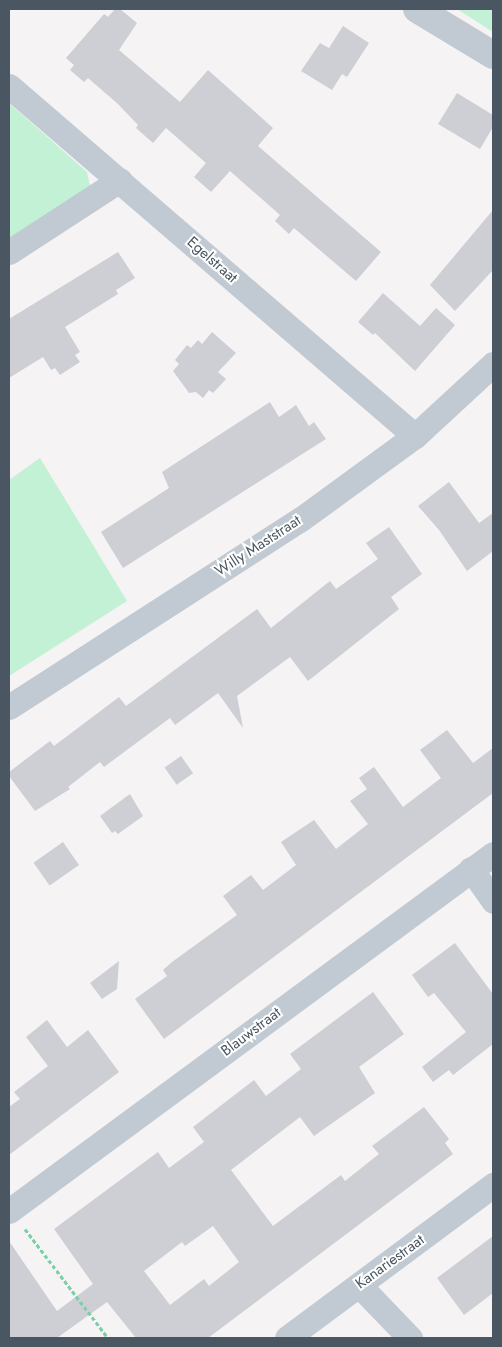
<!DOCTYPE html>
<style>
body{margin:0}
#map{position:relative;width:502px;height:1347px;overflow:hidden;background:#f5f3f3;font-family:Jost,sans-serif}
div>[style]{position:absolute}
.green>*{inset:0;background:#c3f1d5}
.building>*{inset:0;background:#cdcfd5;transform-origin:0 0}
.path>*{height:3px;margin-top:-1.5px;transform-origin:0;background:repeating-linear-gradient(90deg,#7ad0a6 0 4px,transparent 0 6.5px)}
.minor>*{height:25px;margin:-12.5px;padding:0 12.5px;transform-origin:12.5px;border-radius:12.5px;background:#c1cad2}
.tertiary>*{height:28px;margin:-14px;padding:0 14px;transform-origin:14px;border-radius:14px;background:#c1cad2}
span{translate:-50% -50%;white-space:nowrap;text-align:center;line-height:1.15;-webkit-text-stroke:4px #fff;paint-order:stroke}
.street-label{font-size:15px;color:#4a5661}
.frame{position:absolute;inset:0;border:10px solid #4a5661;pointer-events:none}
</style>
<div id="map">
<div class="green">
<div style="clip-path:polygon(457px 9px,493px 9px,493px 32px)"></div>
<div style="clip-path:polygon(9px 103px,87px 172px,90px 186px,9px 244px)"></div>
<div style="clip-path:polygon(40px 458px,127px 601px,9px 676px,9px 480px)"></div>
</div>
<div class="building">
<div style="clip-path:polygon(115px 9px,120px 9px,137px 23px,119px 50px,180px 102px,208px 70px,273px 128px,258px 146px,381px 252px,356px 281px,294px 228px,289px 234px,275px 221px,280px 215px,230px 171px,211px 192px,194px 177px,206px 163px,166px 128px,153px 143px,136px 128px,138px 125px,118px 104px,88px 78px,84px 82px,70px 70px,74px 65px,66px 58px,104px 14px,108px 17px)"></div>
<div style="clip-path:polygon(343px 26px,369px 43px,347px 77px,342px 74px,332px 90px,301px 71px,320px 43px,329px 48px)"></div>
<div style="clip-path:polygon(457px 93px,493px 115px,493px 127px,480px 149px,438px 124px)"></div>
<div style="clip-path:polygon(493px 210px,493px 270px,455px 311px,430px 285px)"></div>
<div style="clip-path:polygon(118px 252px,135px 278px,116px 290px,118px 294px,65px 327px,80px 352px,75px 355px,80px 362px,60px 375px,55px 368px,51px 370px,43px 357px,9px 378px,9px 319px)"></div>
<div style="clip-path:polygon(383px 293px,420px 326px,436px 308px,455px 325px,415px 371px,375px 333px,373px 335px,358px 322px)"></div>
<div style="clip-path:polygon(212px 332px,236px 353px,218px 372px,226px 379px,213px 393px,209px 390px,203px 398px,196px 392px,189px 393px,173px 371px,179px 364px,175px 360px,187px 345px,191px 348px,198px 340px,202px 344px)"></div>
<div style="clip-path:polygon(270px 402px,279px 417px,296px 405px,309px 426px,314px 422px,326px 439px,123px 568px,101px 532px,169px 488px,162px 472px)"></div>
<div style="clip-path:polygon(449px 482px,479px 523px,493px 513px,493px 551px,467px 571px,439px 530px,418px 506px)"></div>
<div style="clip-path:polygon(389px 527px,422px 574px,391px 597px,399px 609px,308px 681px,290px 657px,237px 696px,243px 728px,218px 693px,175px 725px,170px 718px,104px 767px,100px 762px,68px 787px,70px 789px,35px 811px,9px 776px,9px 772px,50px 741px,54px 746px,119px 697px,126px 706px,257px 609px,271px 628px,330px 581px,336px 589px,378px 559px,366px 543px)"></div>
<div style="clip-path:polygon(447px 730px,473px 763px,493px 748px,493px 793px,164px 1039px,135px 999px,167px 976px,163px 970px,172px 962px,237px 915px,223px 896px,251px 875px,263px 890px,296px 865px,281px 842px,314px 820px,336px 849px,368px 824px,350px 801px,367px 789px,359px 778px,374px 767px,403px 807px,441px 778px,420px 750px)"></div>
<div style="left:181px;top:756px;width:21px;height:20px;rotate:55deg"></div>
<div style="clip-path:polygon(130px 794px,143px 816px,118px 834px,115px 831px,112px 833px,100px 816px)"></div>
<div style="left:63px;top:842px;width:28px;height:36px;rotate:55deg"></div>
<div style="clip-path:polygon(455px 943px,493px 994px,493px 1044px,453px 1075px,449px 1070px,433px 1082px,422px 1067px,466px 1032px,434px 993px,428px 997px,412px 975px)"></div>
<div style="clip-path:polygon(119px 961px,117px 989px,102px 999px,90px 983px)"></div>
<div style="clip-path:polygon(evenodd,373px 992px,404px 1034px,359px 1067px,375px 1093px,314px 1136px,300px 1117px,231px 1170px,273px 1226px,341px 1175px,345px 1181px,379px 1154px,372px 1146px,424px 1107px,449px 1139px,445px 1143px,453px 1154px,208px 1338px,136px 1338px,107px 1302px,57px 1338px,9px 1338px,9px 1241px,57px 1311px,93px 1284px,54px 1229px,158px 1152px,169px 1168px,204px 1142px,193px 1127px,254px 1080px,266px 1096px,301px 1069px,290px 1054px,373px 992px,213px 1226px,239px 1262px,209px 1286px,204px 1279px,170px 1305px,144px 1271px,182px 1242px,185px 1246px,213px 1226px)"></div>
<div style="clip-path:polygon(47px 1020px,67px 1047px,88px 1030px,119px 1072px,9px 1155px,9px 1107px,20px 1099px,14px 1092px,48px 1066px,26px 1037px)"></div>
<div style="clip-path:polygon(493px 1236px,493px 1293px,464px 1315px,437px 1278px)"></div>
</div>
<div class="path">
<div style="left:25px;top:1229px;width:137px;rotate:52.7deg"></div>
</div>
<div class="minor">
<div style="left:9px;top:86px;width:536px;rotate:40.76deg"></div>
<div style="left:9px;top:252px;width:132px;rotate:-33deg"></div>
<div style="left:9px;top:707px;width:347px;rotate:-32.8deg"></div>
<div style="left:301px;top:519px;width:141px;rotate:-36.1deg"></div>
<div style="left:415px;top:436px;width:106px;rotate:-42.7deg"></div>
<div style="left:471px;top:869px;width:39px;rotate:55deg"></div>
<div style="left:9px;top:1211px;width:601px;rotate:-36.41deg"></div>
<div style="left:359px;top:1285px;width:74px;rotate:46.1deg"></div>
<div style="left:287px;top:1338px;width:257px;rotate:-36.6deg"></div>
</div>
<div class="tertiary">
<div style="left:417px;top:9px;width:89px;rotate:31.2deg"></div>
</div>
<div class="street-label">
<span style="left:212px;top:260px;rotate:41deg">Egelstraat</span>
<span style="left:258px;top:546px;rotate:-33deg">Willy Maststraat</span>
<span style="left:251px;top:1032px;rotate:-37deg">Blauwstraat</span>
<span style="left:390px;top:1262px;rotate:-36deg">Kanariestraat</span>
</div>
<div class="frame"></div>
</div>
